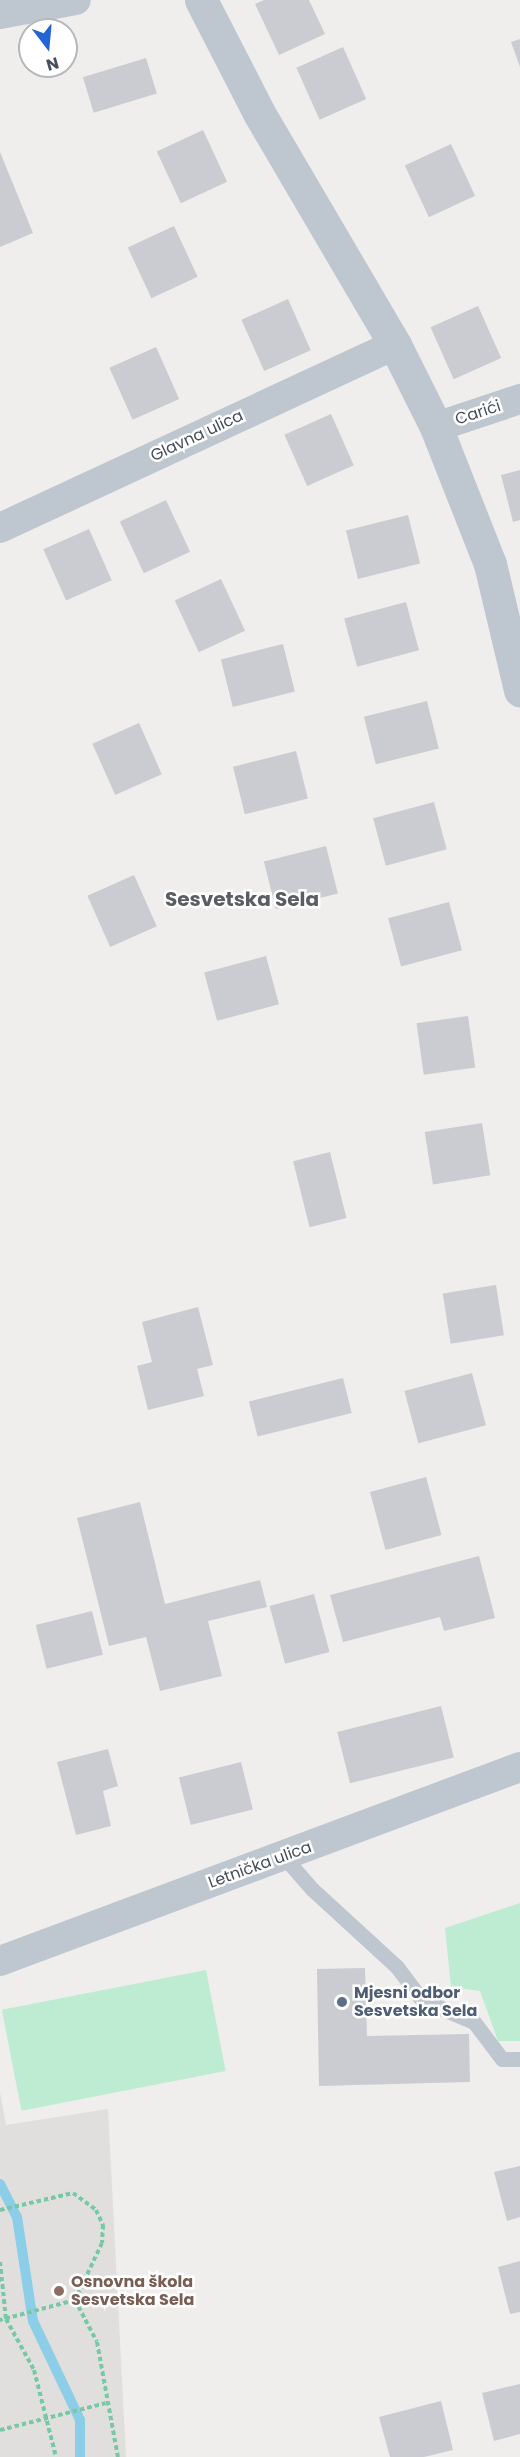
<!DOCTYPE html>
<meta charset="utf-8">
<style>
body{margin:0}
#map{position:relative;width:520px;height:2457px;overflow:hidden;background:#f0eded;font-family:Poppins,sans-serif}
div>[style]{position:absolute}
.education>*{inset:0;background:#e1dede}
.green>*{inset:0;background:#bdecd2;transform-origin:0 0}
.stream>*{height:10px;margin:-5px;padding:0 5px;transform-origin:5px;border-radius:5px;background:#8ccde7}
.building>*{inset:0;background:#caccd2;transform-origin:0 0}
.path>*{height:4px;margin-top:-2px;transform-origin:0;background:repeating-linear-gradient(90deg,#77c8a6 0 4.5px,transparent 0 7.5px)}
.service>*{height:15px;margin:-7.5px;padding:0 7.5px;transform-origin:7.5px;border-radius:7.5px;background:#bec6cf}
.minor>*{height:30px;margin:-15px;padding:0 15px;transform-origin:15px;border-radius:15px;background:#bec6cf}
.tertiary>*{height:33px;margin:-16.5px;padding:0 16.5px;transform-origin:16.5px;border-radius:16.5px;background:#bec6cf}
.dots>*{width:16px;height:16px;translate:-50% -50%;box-sizing:border-box;border:3px solid #fff;border-radius:50%}
span{translate:-50% -50%;white-space:nowrap;text-align:center;line-height:1.15;-webkit-text-stroke:5px #fff;paint-order:stroke}
.street-label{font-size:16px;color:#464f59}
.service-label{font-size:16px;color:#4e5e75;font-weight:700}
.left{translate:0 -50%;text-align:left}
.education-label{font-size:16px;color:#785e54;font-weight:700}
.quarter-label{font-size:20px;color:#5a5d62;font-weight:700}
.north{position:absolute;left:18px;top:18px;width:60px;height:60px;box-sizing:border-box;background:#fff;border:2px solid #b5b9bd;border-radius:50%;rotate:164deg;font-size:16px;font-weight:700;line-height:24px;text-align:center;color:#464f59}
.north::after{content:'';display:block;margin:auto;width:21px;height:27px;background:#2263d5;clip-path:polygon(50% 0,100% 100%,50% 72%,0 100%)}
</style>
<div id="map">
<div class="education">
<div style="clip-path:polygon(0 2092px,6px 2125px,108px 2109px,126px 2457px,0 2457px)"></div>
</div>
<div class="green">
<div style="clip-path:polygon(520px 1903px,520px 2041px,498px 2041px,480px 1991px,451px 1987px,445px 1928px)"></div>
<div style="left:206px;top:1970px;width:103px;height:208px;rotate:79deg"></div>
</div>
<div class="stream">
<div style="left:0;top:2184px;width:37px;rotate:63deg"></div>
<div style="left:17px;top:2217px;width:105px;rotate:81.3deg"></div>
<div style="left:33px;top:2321px;width:110px;rotate:64.6deg"></div>
<div style="left:80px;top:2420px;width:37px;rotate:90deg"></div>
</div>
<div class="building">
<div style="clip-path:polygon(264px 0,309px 0,325px 34px,279px 55px,255px 4px)"></div>
<div style="clip-path:polygon(520px 39px,520px 67px,511px 42px)"></div>
<div style="left:343px;top:47px;width:57px;height:51px;rotate:66deg"></div>
<div style="left:146px;top:58px;width:37px;height:66px;rotate:73deg"></div>
<div style="left:203px;top:130px;width:57px;height:51px;rotate:65deg"></div>
<div style="left:451px;top:144px;width:57px;height:51px;rotate:65deg"></div>
<div style="clip-path:polygon(0 152px,33px 233px,0 247px)"></div>
<div style="left:174px;top:226px;width:56px;height:51px;rotate:65deg"></div>
<div style="left:288px;top:299px;width:56px;height:51px;rotate:66deg"></div>
<div style="left:478px;top:306px;width:57px;height:52px;rotate:66deg"></div>
<div style="left:156px;top:347px;width:57px;height:51px;rotate:66deg"></div>
<div style="left:331px;top:414px;width:56px;height:51px;rotate:66deg"></div>
<div style="clip-path:polygon(520px 470px,520px 520px,513px 522px,501px 475px)"></div>
<div style="left:166px;top:500px;width:57px;height:51px;rotate:65deg"></div>
<div style="left:408px;top:515px;width:50px;height:64px;rotate:76deg"></div>
<div style="left:89px;top:529px;width:56px;height:50px;rotate:66deg"></div>
<div style="left:221px;top:579px;width:57px;height:51px;rotate:65deg"></div>
<div style="left:406px;top:602px;width:50px;height:64px;rotate:75deg"></div>
<div style="left:283px;top:644px;width:49px;height:64px;rotate:76deg"></div>
<div style="left:427px;top:701px;width:49px;height:65px;rotate:76deg"></div>
<div style="left:139px;top:723px;width:56px;height:51px;rotate:66deg"></div>
<div style="left:296px;top:751px;width:49px;height:65px;rotate:76deg"></div>
<div style="left:434px;top:802px;width:49px;height:63px;rotate:75deg"></div>
<div style="left:326px;top:846px;width:49px;height:64px;rotate:76deg"></div>
<div style="left:134px;top:875px;width:56px;height:51px;rotate:66deg"></div>
<div style="left:449px;top:902px;width:50px;height:63px;rotate:75deg"></div>
<div style="left:266px;top:956px;width:50px;height:64px;rotate:75deg"></div>
<div style="left:468px;top:1016px;width:52px;height:52px;rotate:82deg"></div>
<div style="left:482px;top:1123px;width:53px;height:58px;rotate:81deg"></div>
<div style="left:330px;top:1152px;width:68px;height:38px;rotate:76deg"></div>
<div style="left:496px;top:1285px;width:51px;height:54px;rotate:81deg"></div>
<div style="clip-path:polygon(198px 1307px,213px 1365px,197px 1369px,204px 1396px,148px 1410px,137px 1366px,152px 1362px,142px 1322px)"></div>
<div style="left:472px;top:1373px;width:54px;height:70px;rotate:75deg"></div>
<div style="left:343px;top:1378px;width:36px;height:97px;rotate:76deg"></div>
<div style="left:426px;top:1477px;width:60px;height:58px;rotate:75deg"></div>
<div style="clip-path:polygon(140px 1502px,165px 1604px,260px 1580px,267px 1607px,208px 1621px,222px 1676px,160px 1691px,146px 1637px,109px 1646px,77px 1518px)"></div>
<div style="clip-path:polygon(479px 1556px,495px 1618px,444px 1631px,440px 1617px,343px 1642px,330px 1595px)"></div>
<div style="left:314px;top:1594px;width:60px;height:46px;rotate:75deg"></div>
<div style="left:92px;top:1611px;width:45px;height:58px;rotate:76deg"></div>
<div style="left:441px;top:1706px;width:53px;height:107px;rotate:76deg"></div>
<div style="clip-path:polygon(108px 1749px,118px 1786px,103px 1791px,111px 1826px,76px 1835px,57px 1762px)"></div>
<div style="left:241px;top:1762px;width:49px;height:64px;rotate:76deg"></div>
<div style="clip-path:polygon(365px 1968px,367px 2036px,469px 2034px,470px 2082px,319px 2086px,317px 1969px)"></div>
<div style="clip-path:polygon(520px 2166px,520px 2217px,507px 2221px,494px 2172px)"></div>
<div style="clip-path:polygon(520px 2261px,520px 2312px,510px 2314px,498px 2267px)"></div>
<div style="clip-path:polygon(520px 2384px,520px 2434px,494px 2441px,482px 2393px)"></div>
<div style="clip-path:polygon(441px 2401px,453px 2450px,424px 2457px,390px 2457px,379px 2417px)"></div>
</div>
<div class="path">
<div style="left:0;top:2210px;width:75px;rotate:-13.1deg"></div>
<div style="left:73px;top:2193px;width:29px;rotate:36deg"></div>
<div style="left:96px;top:2210px;width:17px;rotate:65deg"></div>
<div style="left:103px;top:2225px;width:18px;rotate:93deg"></div>
<div style="left:102px;top:2243px;width:63px;rotate:115.3deg"></div>
<div style="left:75px;top:2300px;width:78px;rotate:165.1deg"></div>
<div style="left:0;top:2262px;width:57px;rotate:84deg"></div>
<div style="left:6px;top:2319px;width:58px;rotate:61.2deg"></div>
<div style="left:34px;top:2370px;width:90px;rotate:75.8deg"></div>
<div style="left:75px;top:2300px;width:47px;rotate:62.4deg"></div>
<div style="left:97px;top:2342px;width:117px;rotate:79.7deg"></div>
<div style="left:0;top:2430px;width:109px;rotate:-14.3deg"></div>
</div>
<div class="service">
<div style="left:284px;top:1857px;width:43px;rotate:48.8deg"></div>
<div style="left:312px;top:1889px;width:115px;rotate:42.5deg"></div>
<div style="left:397px;top:1967px;width:41px;rotate:52.9deg"></div>
<div style="left:422px;top:2000px;width:56px;rotate:22.9deg"></div>
<div style="left:474px;top:2022px;width:46px;rotate:52.9deg"></div>
<div style="left:502px;top:2059px;width:18px"></div>
</div>
<div class="minor">
<div style="left:0;top:14px;width:77px;rotate:-10.4deg"></div>
<div style="left:436px;top:427px;width:89px;rotate:-18.4deg"></div>
<div style="left:0;top:528px;width:435px;rotate:-24.9deg"></div>
<div style="left:0;top:1961px;width:555px;rotate:-20.46deg"></div>
</div>
<div class="tertiary">
<div style="left:201px;top:0;width:127px;rotate:62.8deg"></div>
<div style="left:259px;top:113px;width:269px;rotate:59.6deg"></div>
<div style="left:395px;top:345px;width:92px;rotate:63.4deg"></div>
<div style="left:436px;top:427px;width:147px;rotate:68.5deg"></div>
<div style="left:490px;top:564px;width:130px;rotate:76.6deg"></div>
</div>
<div class="dots">
<div style="left:342px;top:2002px;background:#5c6f8a"></div>
<div style="left:59px;top:2291px;background:#8d6e63"></div>
</div>
<div class="street-label">
<span style="left:478px;top:413px;rotate:-18deg">Carići</span>
<span style="left:197px;top:436px;rotate:-25deg">Glavna ulica</span>
<span style="left:260px;top:1865px;rotate:-20deg">Letnička ulica</span>
</div>
<div class="service-label">
<span class="left" style="left:354px;top:2002px">Mjesni odbor<br>Sesvetska Sela</span>
</div>
<div class="education-label">
<span class="left" style="left:71px;top:2291px">Osnovna škola<br>Sesvetska Sela</span>
</div>
<div class="quarter-label">
<span style="left:242px;top:899px">Sesvetska Sela</span>
</div>
<div class="north">N</div>
</div>
